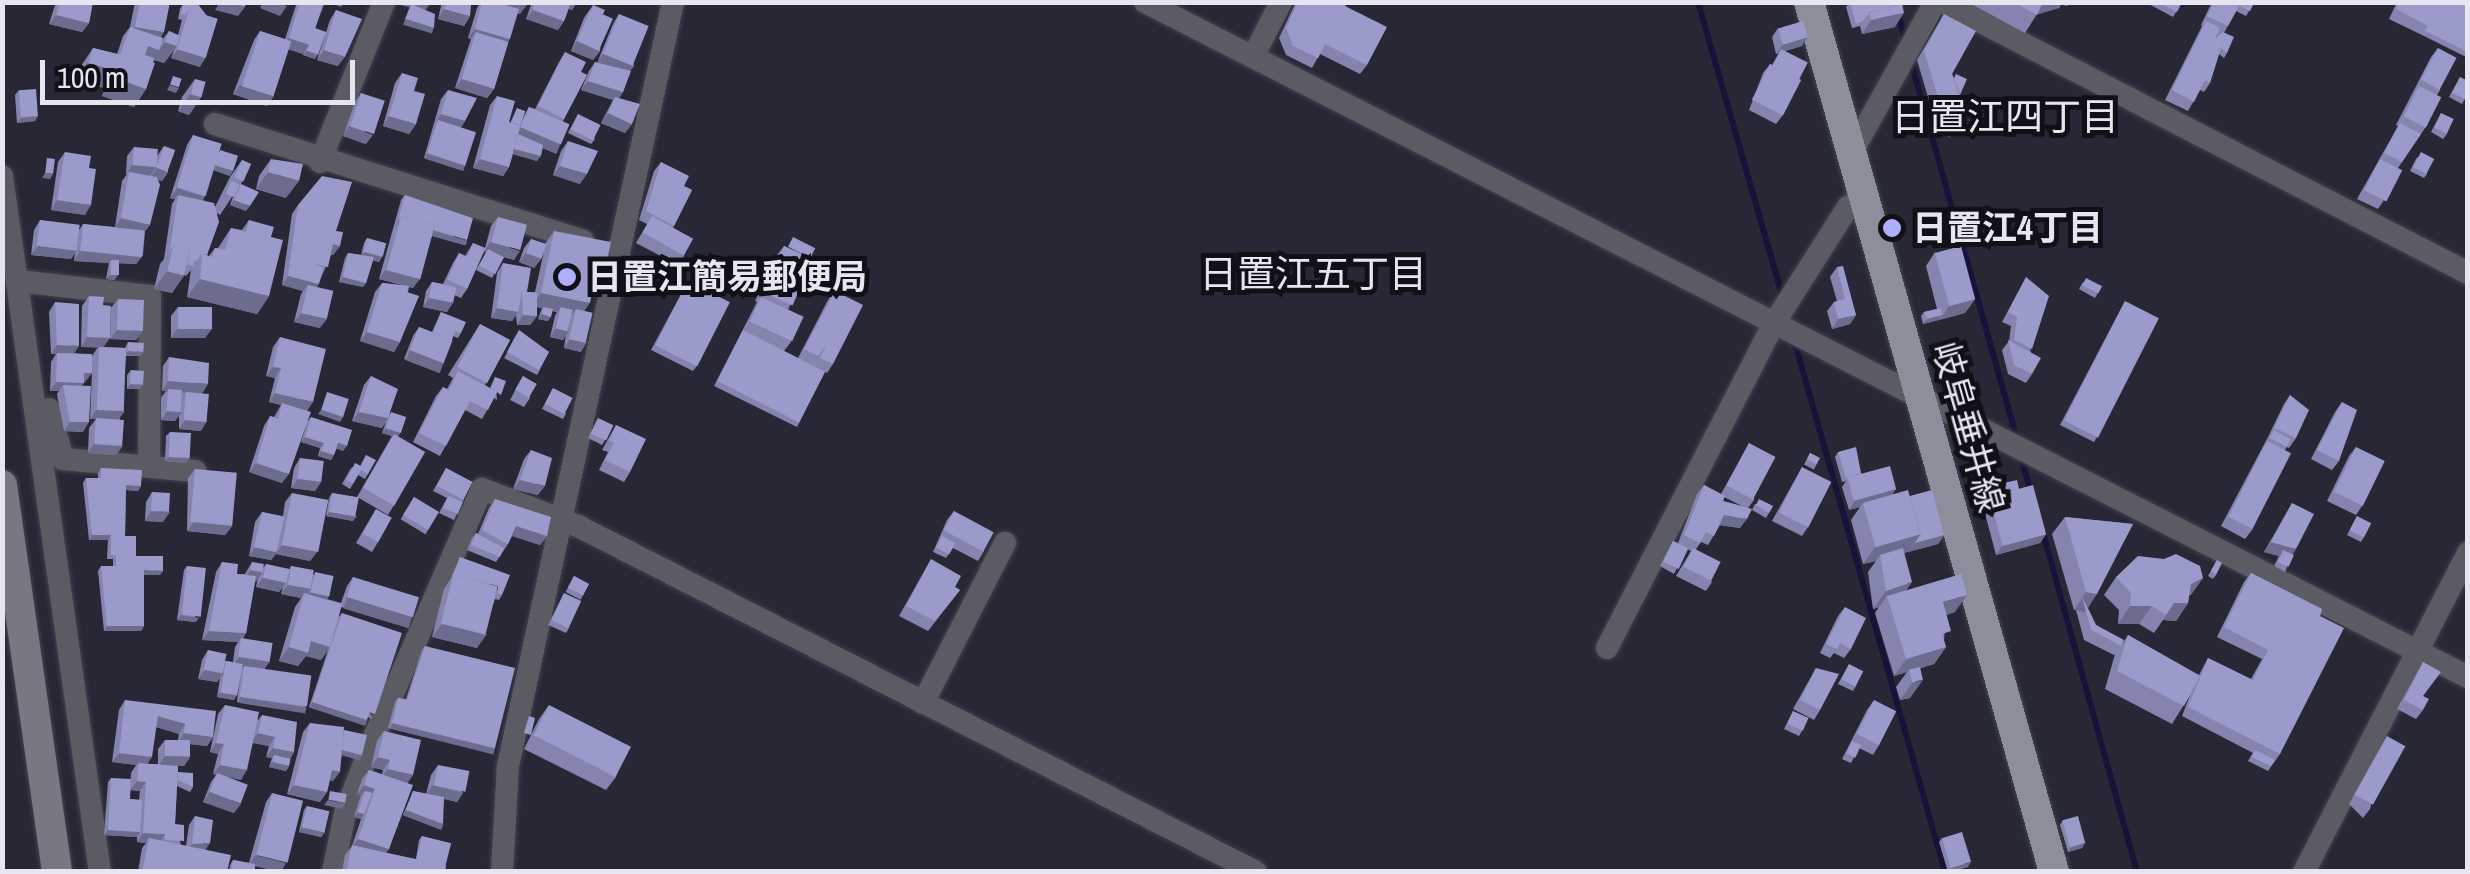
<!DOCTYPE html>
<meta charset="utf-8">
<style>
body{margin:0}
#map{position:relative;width:2470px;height:874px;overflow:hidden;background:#272735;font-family:"Archivo Narrow","Noto Sans JP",sans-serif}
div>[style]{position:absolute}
.stream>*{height:6px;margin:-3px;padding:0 3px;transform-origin:3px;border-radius:3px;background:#171338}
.roads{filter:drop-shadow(0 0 2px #42424f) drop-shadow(0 0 2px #42424f)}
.street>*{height:22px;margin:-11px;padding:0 11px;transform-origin:11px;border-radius:11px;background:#5b5c63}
.secondary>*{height:30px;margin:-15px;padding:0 15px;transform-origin:15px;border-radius:15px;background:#787883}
.primary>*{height:30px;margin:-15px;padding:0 15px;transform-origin:15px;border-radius:15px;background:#8d8e9c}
.wall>*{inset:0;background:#8484af;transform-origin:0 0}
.shaded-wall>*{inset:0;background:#6c6c8e;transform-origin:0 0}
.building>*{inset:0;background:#9a9acb;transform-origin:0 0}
.dots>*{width:28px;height:28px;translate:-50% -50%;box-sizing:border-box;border:5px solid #101117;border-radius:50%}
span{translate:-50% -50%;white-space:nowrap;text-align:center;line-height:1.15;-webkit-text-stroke:10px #101117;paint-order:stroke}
.poi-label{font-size:35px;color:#e6e6f0;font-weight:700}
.left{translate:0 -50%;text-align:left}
.street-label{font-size:35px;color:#e6e6f0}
.neighbourhood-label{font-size:38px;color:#e6e6f0}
.frame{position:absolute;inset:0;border:5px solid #e6e6f0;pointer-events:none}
.scale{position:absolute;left:40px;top:60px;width:315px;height:45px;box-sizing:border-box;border:5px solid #e6e6f0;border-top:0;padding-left:12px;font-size:30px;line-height:35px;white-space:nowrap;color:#e6e6f0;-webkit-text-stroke:8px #101117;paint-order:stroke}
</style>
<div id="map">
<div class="stream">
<div style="left:1698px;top:2px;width:309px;rotate:74deg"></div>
<div style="left:1895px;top:2px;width:39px;rotate:75deg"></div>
<div style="left:1911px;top:62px;width:393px;rotate:74.3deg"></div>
<div style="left:1794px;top:340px;width:553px;rotate:74.15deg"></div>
<div style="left:2021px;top:456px;width:38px;rotate:75deg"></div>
<div style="left:2043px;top:533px;width:352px;rotate:74.5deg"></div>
</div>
<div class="roads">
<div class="street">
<div style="left:1145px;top:2px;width:1485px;rotate:27.03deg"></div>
<div style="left:1942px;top:2px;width:592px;rotate:27.26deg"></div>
<div style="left:1253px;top:57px;width:62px;rotate:-63deg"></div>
<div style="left:215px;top:124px;width:386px;rotate:17.6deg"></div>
<div style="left:1852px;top:152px;width:171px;rotate:-61deg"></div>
<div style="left:320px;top:162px;width:172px;rotate:-68.2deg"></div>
<div style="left:2px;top:176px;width:703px;rotate:81.99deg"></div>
<div style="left:18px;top:281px;width:133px;rotate:6.5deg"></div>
<div style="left:150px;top:296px;width:171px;rotate:90.3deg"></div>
<div style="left:49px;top:409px;width:52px;rotate:74.4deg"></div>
<div style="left:63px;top:459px;width:133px;rotate:5.2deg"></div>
<div style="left:1607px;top:648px;width:363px;rotate:-62.8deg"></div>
<div style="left:1773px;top:325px;width:140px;rotate:-57.6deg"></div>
<div style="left:1848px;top:207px;width:20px;rotate:-33deg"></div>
<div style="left:923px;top:703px;width:180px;rotate:-62.9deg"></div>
<div style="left:333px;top:872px;width:60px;rotate:-78.5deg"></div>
<div style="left:345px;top:813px;width:84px;rotate:-69deg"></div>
<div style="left:375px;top:735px;width:268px;rotate:-66.5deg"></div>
<div style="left:482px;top:489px;width:103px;rotate:21.1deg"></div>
<div style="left:578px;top:526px;width:761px;rotate:27.04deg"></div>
<div style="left:502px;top:872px;width:106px;rotate:-86.8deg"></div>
<div style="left:508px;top:766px;width:782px;rotate:-77.81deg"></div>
<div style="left:2304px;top:872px;width:359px;rotate:-62.8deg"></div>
</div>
<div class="secondary">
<div style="left:2px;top:485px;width:391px;rotate:81.9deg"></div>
</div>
<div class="primary">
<div style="left:1809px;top:2px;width:904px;rotate:74.27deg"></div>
</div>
</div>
<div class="wall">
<div style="clip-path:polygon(56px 2px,93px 2px,89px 23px,82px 32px,49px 24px)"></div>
<div style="clip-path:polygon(135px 2px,170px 2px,161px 37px,162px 40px,169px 31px,178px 35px,182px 20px,178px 19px,180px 9px,183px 4px,198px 4px,200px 67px,171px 58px,174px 50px,164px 63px,154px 60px,146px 89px,134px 107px,102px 96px,105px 88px,76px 81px,81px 66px,93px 48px,117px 54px,123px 36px,130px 27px)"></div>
<div style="clip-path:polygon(297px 2px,325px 2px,315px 28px,315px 59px,303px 55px,304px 52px,303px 54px,288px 49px,267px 106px,233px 94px,254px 40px,260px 31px,285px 39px)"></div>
<div style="clip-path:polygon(442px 2px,471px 2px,470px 16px,464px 26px,438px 19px)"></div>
<div style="clip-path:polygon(481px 2px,527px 2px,520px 14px,517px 13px,494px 89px,487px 98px,455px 88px,471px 39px,468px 38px,477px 8px)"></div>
<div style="clip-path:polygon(532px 2px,577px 2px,572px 10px,569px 8px,564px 21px,558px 30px,526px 19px)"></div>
<div style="clip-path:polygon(1296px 2px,1347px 2px,1345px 6px,1367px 65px,1360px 74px,1320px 54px,1312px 68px,1286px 55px,1279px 38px)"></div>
<div style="clip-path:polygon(1850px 2px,1895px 27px,1862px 34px,1860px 26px,1852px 28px,1846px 7px)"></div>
<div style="clip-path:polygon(1967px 2px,2070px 2px,2067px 6px,2061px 4px,2059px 8px,2037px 14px,2025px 33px)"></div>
<div style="clip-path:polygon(2145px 2px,2182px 2px,2173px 17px)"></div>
<div style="clip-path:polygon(2212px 2px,2254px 3px,2246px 16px,2236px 11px,2224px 33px,2227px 53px,2224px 58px,2219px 54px,2210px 83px,2204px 92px,2200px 90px,2188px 111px,2165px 100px,2202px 26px,2201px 25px)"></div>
<div style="clip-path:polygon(2397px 2px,2468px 2px,2468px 58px,2422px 35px,2423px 33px,2422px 35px,2389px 19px)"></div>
<div style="clip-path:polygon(593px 5px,603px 14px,600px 51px,593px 60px,571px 51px,584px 18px)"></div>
<div style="clip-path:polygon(336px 10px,338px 66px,317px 60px,330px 20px)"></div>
<div style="clip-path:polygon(619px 14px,634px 66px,630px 71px,623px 92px,619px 98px,632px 124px,625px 133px,601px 123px,613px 100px,581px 90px,589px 71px,595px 62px,597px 63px,613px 24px)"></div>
<div style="clip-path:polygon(1944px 14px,1952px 74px,1954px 78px,1956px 74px,1960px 95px,1956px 101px,1953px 133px,1949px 137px,1938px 131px,1917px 60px)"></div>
<div style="clip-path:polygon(1778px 28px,1802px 46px,1785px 51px,1783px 115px,1776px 124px,1749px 110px,1763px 73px,1770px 64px,1772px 65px,1779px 53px,1776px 54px,1772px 37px)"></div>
<div style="clip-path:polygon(2438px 48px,2440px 90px,2437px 95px,2425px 128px,2398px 168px,2384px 200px,2378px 209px,2357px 199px,2398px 126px,2396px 125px,2431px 57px)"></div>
<div style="clip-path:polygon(565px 52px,581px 72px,587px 75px,563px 121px,555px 153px,543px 148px,537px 161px,513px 154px,509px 167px,503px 176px,473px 168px,490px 105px,497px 96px,510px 123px,517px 108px,519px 125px,529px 107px,535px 109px,559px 62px)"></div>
<div style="clip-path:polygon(402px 73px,416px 124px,409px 134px,383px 126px,395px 83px)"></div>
<div style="clip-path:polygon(2460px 77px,2468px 94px,2462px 104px,2449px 97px)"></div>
<div style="clip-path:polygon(195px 79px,201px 97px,189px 115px,178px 111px,182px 97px)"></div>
<div style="clip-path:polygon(19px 90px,38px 116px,35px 121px,17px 123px,15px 95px)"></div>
<div style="clip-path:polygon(448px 90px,465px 121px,461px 127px,465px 165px,461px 170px,424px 158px,441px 99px)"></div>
<div style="clip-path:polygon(361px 93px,366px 144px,343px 136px,355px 102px)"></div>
<div style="clip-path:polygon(2441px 113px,2447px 134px,2443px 139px,2431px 132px)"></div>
<div style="clip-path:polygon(578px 114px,595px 139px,591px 144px,568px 133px)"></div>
<div style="clip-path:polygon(193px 135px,219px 151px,230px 176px,213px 170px,203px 200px,215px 207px,230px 177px,242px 160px,251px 164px,241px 184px,246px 211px,230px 205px,234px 194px,220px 215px,217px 213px,207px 255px,209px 256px,215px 248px,218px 248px,231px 228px,242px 230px,249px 220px,271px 237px,269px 296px,257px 314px,187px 297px,191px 270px,186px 276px,184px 275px,172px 293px,154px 289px,160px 264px,164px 259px,172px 204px,175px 199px,170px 198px,187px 145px)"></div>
<div style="clip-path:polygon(568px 141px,580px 184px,553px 175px,561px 151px)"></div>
<div style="clip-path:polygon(164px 146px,168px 172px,162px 181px,158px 180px,145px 231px,143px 255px,136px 264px,119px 263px,118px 275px,114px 280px,106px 279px,109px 263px,74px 261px,75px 253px,71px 259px,31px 255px,34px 230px,40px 220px,79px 230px,83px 224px,115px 227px,122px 181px,127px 174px,126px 174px,127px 156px,134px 147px,157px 156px)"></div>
<div style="clip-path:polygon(65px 152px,89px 168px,85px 215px,51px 210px,58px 162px)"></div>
<div style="clip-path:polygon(2417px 157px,2427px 174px,2424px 178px,2410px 171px)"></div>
<div style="clip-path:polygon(271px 159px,286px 198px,256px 189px,259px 176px)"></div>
<div style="clip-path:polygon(661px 162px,684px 186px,692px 190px,673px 228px,684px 256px,678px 265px,636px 243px,647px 224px,639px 220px,654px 171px)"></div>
<div style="clip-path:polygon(405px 195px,464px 245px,432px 236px,413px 288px,409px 287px,400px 342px,394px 352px,360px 341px,375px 292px,382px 283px,402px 285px,379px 279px,401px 200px)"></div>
<div style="clip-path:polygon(298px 205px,336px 231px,340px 246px,333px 255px,331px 255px,317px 287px,320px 328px,294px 322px,301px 294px,303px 291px,282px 285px,292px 214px)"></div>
<div style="clip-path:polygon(498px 217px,514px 260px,504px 257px,492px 278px,476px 270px,486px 252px,484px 252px,467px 289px,461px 298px,454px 295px,447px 312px,423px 307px,426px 291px,432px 282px,443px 284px,453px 263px,459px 253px,465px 256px,473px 243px,485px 248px,491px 226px)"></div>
<div style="clip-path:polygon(554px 231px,604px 274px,593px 287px,584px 311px,581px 352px,564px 348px,566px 334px,563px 340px,550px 337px,555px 316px,557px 312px,552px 311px,548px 321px,538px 319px,542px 308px,537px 307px,537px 316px,530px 325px,517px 325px,516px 315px,512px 321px,491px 318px,497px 273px,503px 263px,527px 292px,535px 292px,544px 251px,541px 259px,534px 268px,519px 262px,524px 248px,531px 239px,545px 244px)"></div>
<div style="clip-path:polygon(367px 238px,382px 257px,379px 262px,373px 260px,366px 283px,363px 287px,339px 282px,345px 258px,348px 253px,361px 255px,364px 243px)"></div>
<div style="clip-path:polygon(784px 246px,810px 258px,788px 310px,791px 342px,784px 351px,798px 358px,828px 300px,835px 291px,833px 364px,827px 373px,825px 372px,797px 427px,714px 386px,757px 302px,755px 301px,777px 255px)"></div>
<div style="clip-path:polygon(1935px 252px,1975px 299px,1965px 313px,1923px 324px,1921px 316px,1924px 312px,1937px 309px,1926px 266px)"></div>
<div style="clip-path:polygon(1837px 267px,1856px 315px,1850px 324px,1832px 329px,1827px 311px,1834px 302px,1837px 301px,1830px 277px)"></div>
<div style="clip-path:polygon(2026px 277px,2032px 374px,2026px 383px,2008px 374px,2002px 350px,2009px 341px,2011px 326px,2002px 322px)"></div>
<div style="clip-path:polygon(688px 281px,696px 367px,693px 371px,651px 350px)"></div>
<div style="clip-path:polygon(2083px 282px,2102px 286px,2095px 298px,2079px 289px)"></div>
<div style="clip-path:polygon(89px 296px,103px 347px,125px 348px,128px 342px,140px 356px,126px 356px,116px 455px,88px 453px,89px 428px,96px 419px,90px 419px,92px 373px,82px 385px,83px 432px,64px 431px,57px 394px,59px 391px,50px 391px,51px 362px,56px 354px,51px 354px,49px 312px,55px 302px,74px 353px,92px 356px,98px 347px,81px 347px,82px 306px)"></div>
<div style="clip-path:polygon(118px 299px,136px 340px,110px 339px,111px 308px)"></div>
<div style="clip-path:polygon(2125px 301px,2097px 437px,2094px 442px,2060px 425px)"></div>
<div style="clip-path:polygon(178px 307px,205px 338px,171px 338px,171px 316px)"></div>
<div style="clip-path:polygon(441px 312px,461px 333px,458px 338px,453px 336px,438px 372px,404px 359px,413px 336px,419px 327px,432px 332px)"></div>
<div style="clip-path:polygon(480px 324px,510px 340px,485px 385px,490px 388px,495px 377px,497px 400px,494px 398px,482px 419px,465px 410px,440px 456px,413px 442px,436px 396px,443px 387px,447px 389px,453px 378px,448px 375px)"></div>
<div style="left:516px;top:335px;width:37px;height:26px;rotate:27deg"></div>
<div style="clip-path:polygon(280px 337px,307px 411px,308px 421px,311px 417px,343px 451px,337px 448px,331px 460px,318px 456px,320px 448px,301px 442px,307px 423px,282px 483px,249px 472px,264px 426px,270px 416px,274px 417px,281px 405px,269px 402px,275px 378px,266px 376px,273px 347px)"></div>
<div style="clip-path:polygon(169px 357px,202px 393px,201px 431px,179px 429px,179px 415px,175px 421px,161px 420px,161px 398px,166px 391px,162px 391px,163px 366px)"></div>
<div style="clip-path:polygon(131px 370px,140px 389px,127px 389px,127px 375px)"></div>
<div style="clip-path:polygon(371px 376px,400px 433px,398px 437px,394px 505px,388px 515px,359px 498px,353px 521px,326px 516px,329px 498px,332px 493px,357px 497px,392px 436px,382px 433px,386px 422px,382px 428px,352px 421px,364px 385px)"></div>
<div style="clip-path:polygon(523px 376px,530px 398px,524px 407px,510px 400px)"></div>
<div style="clip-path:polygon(553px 388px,566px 414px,563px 419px,542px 409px)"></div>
<div style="clip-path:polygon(2290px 395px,2296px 438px,2289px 448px,2287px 447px,2285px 450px,2252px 530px,2245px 539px,2221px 526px,2268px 437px,2284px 404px)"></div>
<div style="clip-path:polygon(2342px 402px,2339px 461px,2332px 470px,2311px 459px,2335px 412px)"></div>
<div style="clip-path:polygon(598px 418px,605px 440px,602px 445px,588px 438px)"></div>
<div style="clip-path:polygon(616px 425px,630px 472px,624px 482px,599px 470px,608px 452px,602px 450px)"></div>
<div style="clip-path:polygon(170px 432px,186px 463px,165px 461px,166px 436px)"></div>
<div style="clip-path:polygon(evenodd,1749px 443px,1754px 500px,1748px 508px,1740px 528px,1720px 525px,1708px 545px,1701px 542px,1696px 549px,1712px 582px,1706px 591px,1676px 576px,1691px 551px,1687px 549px,1674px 574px,1660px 566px,1673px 541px,1678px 543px,1697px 494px,1704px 485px,1721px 494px,1749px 443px,1724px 497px,1742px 506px,1723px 501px,1724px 497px)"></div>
<div style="clip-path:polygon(2356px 447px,2362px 506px,2356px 515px,2327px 501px,2349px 456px)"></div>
<div style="clip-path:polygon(531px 450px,538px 495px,513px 489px,524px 459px)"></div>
<div style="clip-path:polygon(1838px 452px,1861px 473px,1892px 494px,1910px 496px,1944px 535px,1938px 544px,1904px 553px,1907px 590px,1955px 612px,1946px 615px,1944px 641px,1946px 647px,1934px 664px,1920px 668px,1910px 698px,1900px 700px,1896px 687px,1907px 672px,1894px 676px,1875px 613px,1879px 607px,1873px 609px,1868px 572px,1876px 561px,1863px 564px,1851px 520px,1860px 507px,1849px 510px,1842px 487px,1846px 481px,1842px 482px,1835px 457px)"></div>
<div style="left:1810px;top:453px;width:11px;height:13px;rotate:27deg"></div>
<div style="clip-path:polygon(366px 455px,368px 474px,365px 479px,358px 475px,350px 489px,342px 484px,351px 468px,360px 466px)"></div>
<div style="clip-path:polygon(300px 458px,321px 482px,315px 491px,291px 488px,294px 468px)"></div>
<div style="clip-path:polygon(1802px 467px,1808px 527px,1802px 536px,1772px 521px)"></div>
<div style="clip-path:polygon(101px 468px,141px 486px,138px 491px,126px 490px,125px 536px,136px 556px,160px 575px,144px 575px,144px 626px,141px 631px,104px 631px,98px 571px,101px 566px,113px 566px,113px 559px,107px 559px,108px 540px,89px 540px,83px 483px,86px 478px,98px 478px,98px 473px)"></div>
<div style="clip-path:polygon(446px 468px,472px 482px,454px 520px,439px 513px,447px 498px,433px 491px)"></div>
<div style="clip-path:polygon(195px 469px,232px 526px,225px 535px,187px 531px,188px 478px)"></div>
<div style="clip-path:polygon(1989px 487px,2019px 489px,2046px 534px,2040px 543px,1996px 555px,1983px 506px,1988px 499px,1986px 492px)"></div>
<div style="clip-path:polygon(152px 492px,163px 522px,145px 521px,146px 502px)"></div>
<div style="clip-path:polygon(292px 493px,317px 552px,310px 561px,276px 554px,271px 560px,249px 556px,255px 522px,262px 512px,283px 516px,285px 502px)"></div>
<div style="left:414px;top:497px;width:29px;height:26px;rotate:31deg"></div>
<div style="clip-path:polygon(495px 499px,547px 536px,540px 545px,512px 536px,508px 544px,496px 562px,467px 550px,472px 538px,476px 533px,478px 534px,489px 508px)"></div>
<div style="clip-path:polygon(2292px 503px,2292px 555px,2285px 572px,2274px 566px,2279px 556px,2264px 552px)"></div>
<div style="clip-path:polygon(1755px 504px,1756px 504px,1773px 506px,1766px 518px,1752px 510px)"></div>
<div style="clip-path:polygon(376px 509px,378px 542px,372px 552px,356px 543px)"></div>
<div style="clip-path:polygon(954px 511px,984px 551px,978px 561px,953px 548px,946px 558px,933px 552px,947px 520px)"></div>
<div style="clip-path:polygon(2357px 516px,2364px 537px,2361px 542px,2347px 535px)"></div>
<div style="clip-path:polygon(2065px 517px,2133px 524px,2088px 608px,2096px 625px,2122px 644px,2128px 635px,2199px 675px,2208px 658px,2251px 679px,2262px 659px,2217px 637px,2244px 582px,2251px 573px,2322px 609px,2280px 754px,2268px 771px,2248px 761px,2253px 753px,2182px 716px,2190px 695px,2172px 724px,2105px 689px,2115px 654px,2114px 655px,2084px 640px,2076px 610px,2074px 610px,2052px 534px)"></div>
<div style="clip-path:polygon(460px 557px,502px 595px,499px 600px,495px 599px,477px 648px,432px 637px,444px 589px,450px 580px)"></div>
<div style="clip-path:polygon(931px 559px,955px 587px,960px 590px,928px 631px,899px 616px)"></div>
<div style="clip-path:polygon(2217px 560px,2216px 575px,2213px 579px,2208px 576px)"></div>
<div style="clip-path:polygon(222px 562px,237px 574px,245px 574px,252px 562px,263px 568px,266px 564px,289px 570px,291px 566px,314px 574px,327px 599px,341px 603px,347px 586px,353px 577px,412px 617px,406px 627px,341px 607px,339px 617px,342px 613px,372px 719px,368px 717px,363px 725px,309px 707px,328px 650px,321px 660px,306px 656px,298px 666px,279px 661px,295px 607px,301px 598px,281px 594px,283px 587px,279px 592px,256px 587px,258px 578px,255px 582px,246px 633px,243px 638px,265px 669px,306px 707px,303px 712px,237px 702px,240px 677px,234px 700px,217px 697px,220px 678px,217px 682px,198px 679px,202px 660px,208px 650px,226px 661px,233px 662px,235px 647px,238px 642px,202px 640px,216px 572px)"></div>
<div style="clip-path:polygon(187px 566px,196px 622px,177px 620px,184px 570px)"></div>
<div style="left:574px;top:576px;width:17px;height:18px;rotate:28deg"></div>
<div style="clip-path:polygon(2116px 577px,2203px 578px,2189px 596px,2188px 603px,2176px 621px,2163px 620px,2154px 633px,2139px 624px,2118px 624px,2119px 610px,2104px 595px)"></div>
<div style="clip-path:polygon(564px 593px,569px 628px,566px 633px,548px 625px)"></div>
<div style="clip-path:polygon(1845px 607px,1851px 649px,1844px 658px,1834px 653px,1830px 658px,1820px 653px,1838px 616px)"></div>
<div style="clip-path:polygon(425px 646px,495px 748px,492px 753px,388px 728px,395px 702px,398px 698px,406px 699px,422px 650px)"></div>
<div style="clip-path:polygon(2423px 662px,2423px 710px,2416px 719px,2397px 709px)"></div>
<div style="clip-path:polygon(1849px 664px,1856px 686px,1853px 691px,1838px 684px)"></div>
<div style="clip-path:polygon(1816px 668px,1820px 710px,1814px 720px,1793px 709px)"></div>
<div style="clip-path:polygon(evenodd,125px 700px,213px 737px,207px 746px,190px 744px,190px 757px,184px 766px,178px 766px,178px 772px,193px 787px,190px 792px,177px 786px,175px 824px,181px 845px,186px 846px,189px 825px,195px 816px,205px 850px,227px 872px,138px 872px,142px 848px,146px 843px,137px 842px,137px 837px,104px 835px,108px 782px,111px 778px,130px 799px,139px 800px,140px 791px,130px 790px,131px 773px,136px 765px,112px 762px,119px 710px,125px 700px,156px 727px,179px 734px,178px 740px,165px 740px,158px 749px,158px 764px,147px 764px,156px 727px)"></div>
<div style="clip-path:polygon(1874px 700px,1879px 745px,1873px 755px,1859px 748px,1851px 763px,1842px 759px,1867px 710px)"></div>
<div style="clip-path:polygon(225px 705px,258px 720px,262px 715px,294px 752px,290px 759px,289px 766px,286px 771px,269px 767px,272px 758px,266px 757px,269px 746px,253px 743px,241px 780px,227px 777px,234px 813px,203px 802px,211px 782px,216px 775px,213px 774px,218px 754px,210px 752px,218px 714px)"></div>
<div style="clip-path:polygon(549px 705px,616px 777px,606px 790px,524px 749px,539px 719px)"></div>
<div style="clip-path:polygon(1793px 711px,1802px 731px,1799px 736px,1784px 729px)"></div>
<div style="clip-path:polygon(310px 723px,344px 730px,362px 755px,359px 760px,342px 755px,333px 781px,330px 780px,327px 792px,320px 802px,287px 794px,303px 732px)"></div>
<div style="clip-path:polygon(384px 731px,408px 783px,389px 849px,386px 853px,416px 859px,419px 840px,422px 836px,445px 872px,342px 872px,345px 855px,352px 846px,361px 819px,354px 817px,361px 795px,357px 794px,362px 779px,369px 770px,382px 774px,383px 770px,371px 767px,377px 741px)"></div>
<div style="clip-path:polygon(2387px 736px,2370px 809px,2363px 818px,2349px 804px)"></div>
<div style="clip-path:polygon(438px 765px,463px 793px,457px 802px,444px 799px,440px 829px,403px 815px,413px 791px,426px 794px,431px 775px)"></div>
<div style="clip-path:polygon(272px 793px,254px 872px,229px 872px,230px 865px,233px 860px,249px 863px,266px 802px)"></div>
<div style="clip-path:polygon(307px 806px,325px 832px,321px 837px,299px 832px,304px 810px)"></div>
<div style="clip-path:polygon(2063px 820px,2082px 848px,2068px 852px,2060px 825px)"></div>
<div style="clip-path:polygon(1942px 838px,1968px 867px,1948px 872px,1939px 842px)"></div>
</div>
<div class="shaded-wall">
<div style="clip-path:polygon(220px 2px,229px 2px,245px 7px,238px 16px,215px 10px)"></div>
<div style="clip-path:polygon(263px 2px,276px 2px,287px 6px,280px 16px,260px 8px)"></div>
<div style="clip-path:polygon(327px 2px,345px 2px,341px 7px)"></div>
<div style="clip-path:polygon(397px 2px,431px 2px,425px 11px,396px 4px)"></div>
<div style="clip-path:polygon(492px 2px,519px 2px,527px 5px,520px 14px,490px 5px)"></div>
<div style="clip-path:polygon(569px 2px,577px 2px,572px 10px,566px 8px)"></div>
<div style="clip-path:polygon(2042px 2px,2070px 2px,2067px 6px,2061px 4px,2059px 8px,2036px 15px)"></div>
<div style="clip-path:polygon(444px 9px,470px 16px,464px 26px,438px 19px)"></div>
<div style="clip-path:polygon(533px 10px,564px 21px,558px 30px,526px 19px)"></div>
<div style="clip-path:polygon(1904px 13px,1895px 27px,1862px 34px,1871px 20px)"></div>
<div style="clip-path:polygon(56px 15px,89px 23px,82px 32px,49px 24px)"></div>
<div style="left:405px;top:19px;width:30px;height:6px;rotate:17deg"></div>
<div style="clip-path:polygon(135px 27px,164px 32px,158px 42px,128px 36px)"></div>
<div style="clip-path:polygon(475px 29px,510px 39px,503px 48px,476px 32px,471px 39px,468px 38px)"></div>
<div style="clip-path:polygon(1808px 37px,1802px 46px,1776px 54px,1783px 44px)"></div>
<div style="clip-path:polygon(289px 38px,310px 45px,303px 54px,282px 47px)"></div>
<div style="clip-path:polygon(577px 41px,600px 51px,593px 60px,571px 51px)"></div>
<div style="clip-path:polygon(165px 42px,177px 46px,164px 63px,141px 55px,148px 46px,159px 50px)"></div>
<div style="clip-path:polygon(178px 49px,206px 57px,200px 67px,171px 58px)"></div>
<div style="clip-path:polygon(324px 50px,345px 57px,338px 66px,317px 60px)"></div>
<div style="clip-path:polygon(307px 51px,318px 54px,315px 59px,303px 55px)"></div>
<div style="clip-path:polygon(603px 54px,634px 66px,627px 75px,597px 63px)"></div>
<div style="clip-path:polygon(88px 63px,112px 69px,143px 81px,116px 72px,105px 88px,76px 81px)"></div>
<div style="clip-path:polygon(115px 78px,146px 89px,134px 107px,102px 96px)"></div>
<div style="clip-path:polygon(462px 79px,494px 89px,487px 98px,455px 88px)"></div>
<div style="clip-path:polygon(588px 81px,623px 92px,617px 101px,581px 90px)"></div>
<div style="clip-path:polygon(170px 85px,179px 88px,176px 93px,167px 90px)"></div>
<div style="clip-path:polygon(240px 85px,274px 96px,267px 106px,233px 94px)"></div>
<div style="clip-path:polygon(190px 94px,201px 97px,189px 115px,178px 111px)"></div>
<div style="clip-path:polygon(608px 113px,632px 124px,625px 133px,601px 123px)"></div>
<div style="clip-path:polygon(441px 114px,465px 121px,459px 131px,438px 120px,434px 124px)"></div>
<div style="clip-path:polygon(38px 116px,35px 121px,17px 123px,21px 118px)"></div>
<div style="clip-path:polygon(389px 116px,416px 124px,409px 134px,383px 126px)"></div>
<div style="clip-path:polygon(349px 126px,373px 135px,366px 144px,343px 136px)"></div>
<div style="left:521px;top:127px;width:43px;height:11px;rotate:23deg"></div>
<div style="clip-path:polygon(512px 148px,541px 156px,537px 161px,509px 153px)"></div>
<div style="left:427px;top:153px;width:40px;height:6px;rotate:18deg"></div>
<div style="clip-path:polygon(480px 159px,509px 167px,503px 176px,473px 168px)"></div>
<div style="clip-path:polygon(132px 165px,156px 167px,150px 176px,129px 172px,126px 174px)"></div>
<div style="clip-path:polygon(215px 165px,233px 171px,230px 176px,212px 169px)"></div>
<div style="clip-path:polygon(560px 166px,587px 174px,580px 184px,553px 175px)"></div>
<div style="clip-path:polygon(157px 168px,168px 172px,162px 181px,150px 178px)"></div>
<div style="clip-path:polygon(268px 172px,299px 181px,286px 198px,256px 189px)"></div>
<div style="clip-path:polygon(45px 173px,53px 174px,50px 179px,42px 178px)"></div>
<div style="clip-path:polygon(177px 188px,205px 197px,198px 206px,178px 195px,175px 199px,170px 198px)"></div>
<div style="clip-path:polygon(57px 200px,91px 205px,85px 215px,51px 210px)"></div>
<div style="clip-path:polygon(234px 200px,250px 206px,246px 211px,230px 205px)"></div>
<div style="clip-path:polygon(121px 218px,150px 225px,143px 234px,115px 227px)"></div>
<div style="left:399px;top:221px;width:71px;height:5px;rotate:16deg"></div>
<div style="clip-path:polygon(490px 242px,520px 251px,514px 260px,484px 252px)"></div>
<div style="clip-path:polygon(333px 244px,340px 246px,333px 255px,327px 254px)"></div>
<div style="clip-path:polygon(38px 246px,77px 250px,71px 259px,31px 255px)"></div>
<div style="clip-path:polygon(80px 251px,143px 255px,136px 264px,111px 263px,111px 260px,109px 263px,74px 261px)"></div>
<div style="clip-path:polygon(364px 252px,382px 257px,379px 262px,360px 257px)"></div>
<div style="clip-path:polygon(526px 253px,541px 259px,534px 268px,519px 262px)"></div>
<div style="clip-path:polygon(385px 270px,420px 279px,413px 288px,379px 279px)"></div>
<div style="clip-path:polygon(167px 271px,184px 276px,172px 293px,154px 289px)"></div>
<div style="clip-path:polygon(596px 272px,604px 274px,594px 288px,587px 286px)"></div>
<div style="clip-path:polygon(110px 275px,118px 275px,114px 280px,106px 279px)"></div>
<div style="clip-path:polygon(288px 276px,319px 284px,312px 294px,308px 285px,303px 291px,282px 285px)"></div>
<div style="clip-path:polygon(343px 277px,366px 283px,363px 287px,339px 282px)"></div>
<div style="clip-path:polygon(200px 279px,269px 296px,257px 314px,187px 297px)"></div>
<div style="clip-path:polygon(541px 293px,590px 303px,580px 317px,576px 309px,572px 315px,561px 307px,557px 312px,532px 306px)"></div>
<div style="clip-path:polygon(429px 298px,453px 303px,447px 312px,423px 307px)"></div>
<div style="clip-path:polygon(1975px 299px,1965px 313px,1940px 320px,1949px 306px)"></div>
<div style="clip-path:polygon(497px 308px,518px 312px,512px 321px,491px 318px)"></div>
<div style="clip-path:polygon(301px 313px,327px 319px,320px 328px,294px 322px)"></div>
<div style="clip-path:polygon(542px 314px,551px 317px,548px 321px,538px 319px)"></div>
<div style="clip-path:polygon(523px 315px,537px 316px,530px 325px,517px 325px)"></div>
<div style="clip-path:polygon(1856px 315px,1850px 324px,1832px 329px,1838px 319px)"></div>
<div style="clip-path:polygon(1942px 315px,1939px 320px,1923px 324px,1927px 319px)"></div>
<div style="clip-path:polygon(556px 328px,569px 331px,563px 340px,550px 337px)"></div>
<div style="clip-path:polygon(177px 329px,212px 329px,205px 338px,171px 338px)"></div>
<div style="clip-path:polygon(117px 330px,143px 331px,136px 340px,110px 339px)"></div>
<div style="clip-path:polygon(367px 332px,400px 342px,394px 352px,360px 341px)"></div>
<div style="clip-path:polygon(87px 337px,110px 338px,103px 348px,81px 347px)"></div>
<div style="clip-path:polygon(570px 339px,587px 342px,581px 352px,564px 348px)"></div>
<div style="clip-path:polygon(57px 345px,79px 346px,73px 355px,51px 354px)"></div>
<div style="left:410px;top:350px;width:36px;height:11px;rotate:21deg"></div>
<div style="clip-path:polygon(128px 351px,144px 352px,140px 356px,125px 355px)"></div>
<div style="clip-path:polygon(273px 367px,281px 368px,275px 378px,266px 376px)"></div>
<div style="clip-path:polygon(84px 373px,92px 373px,85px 382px,78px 382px)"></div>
<div style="clip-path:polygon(168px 381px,208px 384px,202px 394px,162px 391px)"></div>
<div style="clip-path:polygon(56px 382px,84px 383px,77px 392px,63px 385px,59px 391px,50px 391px)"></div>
<div style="clip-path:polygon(130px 384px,143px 385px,140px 389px,127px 389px)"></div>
<div style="clip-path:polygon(275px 393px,313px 402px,307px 411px,269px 402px)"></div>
<div style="clip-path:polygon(96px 410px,125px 411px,118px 420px,90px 419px)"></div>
<div style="clip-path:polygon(321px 410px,343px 417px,340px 422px,318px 414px)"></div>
<div style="clip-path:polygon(167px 411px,182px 412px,175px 421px,161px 420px)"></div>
<div style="clip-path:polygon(359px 412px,388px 418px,382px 428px,352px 421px)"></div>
<div style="clip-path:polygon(185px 420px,207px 421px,201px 431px,179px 429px)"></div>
<div style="clip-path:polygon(70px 422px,89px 422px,83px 432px,64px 431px)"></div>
<div style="clip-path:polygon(386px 428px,400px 433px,397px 438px,382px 433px)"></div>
<div style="clip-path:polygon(305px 437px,324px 443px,320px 448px,301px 442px)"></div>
<div style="clip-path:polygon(338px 443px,347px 446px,343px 451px,335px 448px)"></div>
<div style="clip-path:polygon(94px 444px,123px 446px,116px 455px,88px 453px)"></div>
<div style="clip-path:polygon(321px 451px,334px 455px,331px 460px,318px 456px)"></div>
<div style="clip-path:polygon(168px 457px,190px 458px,186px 463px,165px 461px)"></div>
<div style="clip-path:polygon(256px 463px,289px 474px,282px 483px,249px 472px)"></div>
<div style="clip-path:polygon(298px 479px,321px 482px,315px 491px,291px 488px)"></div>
<div style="clip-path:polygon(520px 480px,545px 486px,538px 495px,513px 489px)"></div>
<div style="clip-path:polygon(126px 485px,141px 486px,138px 491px,123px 490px)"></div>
<div style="clip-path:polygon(1896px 489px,1890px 498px,1863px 503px,1860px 507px,1849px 510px,1855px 501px)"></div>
<div style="clip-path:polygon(151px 511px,170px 512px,163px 522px,145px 521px)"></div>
<div style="clip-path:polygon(329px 512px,357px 516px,353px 521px,326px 516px)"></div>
<div style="clip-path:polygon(1724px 515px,1747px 519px,1740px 528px,1718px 525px)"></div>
<div style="clip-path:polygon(194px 522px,232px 526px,225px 535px,187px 531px)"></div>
<div style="clip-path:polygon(516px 526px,547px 536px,540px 545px,509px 535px)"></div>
<div style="clip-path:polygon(1921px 534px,1908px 552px,1881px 559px,1880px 555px,1876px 561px,1863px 564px,1875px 547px)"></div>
<div style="clip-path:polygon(2046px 534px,2040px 543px,1996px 555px,2002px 546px)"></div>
<div style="clip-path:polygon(92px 535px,111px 535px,108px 540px,89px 540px)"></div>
<div style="clip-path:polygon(1944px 535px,1938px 544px,1908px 552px,1915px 543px)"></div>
<div style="clip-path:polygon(2271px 542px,2296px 549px,2290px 559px,2264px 552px)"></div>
<div style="clip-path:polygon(282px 545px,317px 552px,310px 561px,276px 554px)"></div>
<div style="clip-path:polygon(255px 547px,278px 551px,271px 560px,249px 556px)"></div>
<div style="clip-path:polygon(144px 570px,163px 571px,160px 575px,141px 575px)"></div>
<div style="clip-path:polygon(250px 570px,262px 573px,256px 582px,244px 580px)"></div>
<div style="clip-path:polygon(263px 578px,286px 583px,279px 592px,256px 587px)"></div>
<div style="clip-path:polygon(2203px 578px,2191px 595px,2179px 601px,2191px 584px)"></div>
<div style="clip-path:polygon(1912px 582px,1900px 600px,1887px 596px,1879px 607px,1873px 609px,1886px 591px)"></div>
<div style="clip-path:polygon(288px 585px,311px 589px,304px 599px,304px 593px,301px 598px,281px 594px)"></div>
<div style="clip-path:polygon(310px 592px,329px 596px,326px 601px,307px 596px)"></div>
<div style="clip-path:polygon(2086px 592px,2097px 594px,2085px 612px,2074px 610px)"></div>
<div style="clip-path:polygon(1967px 595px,1955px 612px,1930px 620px,1943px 602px)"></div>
<div style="left:347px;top:597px;width:68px;height:12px;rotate:17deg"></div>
<div style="clip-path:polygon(2174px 603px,2188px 603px,2176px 621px,2163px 620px)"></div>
<div style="clip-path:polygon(2130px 606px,2152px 606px,2139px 624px,2118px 624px)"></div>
<div style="clip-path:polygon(181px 615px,199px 618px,196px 622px,177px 620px)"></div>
<div style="clip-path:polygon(442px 624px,487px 634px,477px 648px,432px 637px)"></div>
<div style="clip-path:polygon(107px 626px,144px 626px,141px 631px,104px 631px)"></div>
<div style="clip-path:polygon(209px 631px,246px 633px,238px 642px,202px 640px)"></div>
<div style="clip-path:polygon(311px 641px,330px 647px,321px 660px,306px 656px,298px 666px,279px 661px,289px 647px)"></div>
<div style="clip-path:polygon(1946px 647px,1934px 664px,1909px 672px,1909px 670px,1907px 672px,1894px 676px,1906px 659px)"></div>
<div style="clip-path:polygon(239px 657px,270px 661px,264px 670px,232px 666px)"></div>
<div style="clip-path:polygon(205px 670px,224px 673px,217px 682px,198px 679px)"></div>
<div style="clip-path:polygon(1923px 680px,1910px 698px,1900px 700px,1912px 683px)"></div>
<div style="clip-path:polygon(220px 692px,237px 695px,234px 700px,217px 697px)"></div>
<div style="left:240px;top:697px;width:67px;height:6px;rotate:9deg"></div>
<div style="left:312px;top:702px;width:58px;height:6px;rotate:18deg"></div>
<div style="clip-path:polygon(158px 716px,185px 724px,179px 734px,151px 725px)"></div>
<div style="left:392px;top:723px;width:106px;height:6px;rotate:14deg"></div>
<div style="clip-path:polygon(184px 733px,213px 737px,207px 746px,178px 743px)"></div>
<div style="clip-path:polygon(258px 733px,275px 737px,269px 746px,251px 742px)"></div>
<div style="clip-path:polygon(216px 743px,224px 744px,218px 754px,210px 752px)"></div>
<div style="clip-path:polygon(273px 748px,294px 752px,288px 762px,274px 755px,272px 758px,266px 757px)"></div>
<div style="clip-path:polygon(337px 749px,362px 755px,359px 760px,334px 753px)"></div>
<div style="clip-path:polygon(119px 753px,152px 757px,146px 766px,112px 762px)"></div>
<div style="clip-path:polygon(165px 756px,190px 757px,184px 766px,158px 766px)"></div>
<div style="clip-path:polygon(378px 757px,390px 760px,383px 770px,371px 767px)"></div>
<div style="clip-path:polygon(272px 762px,289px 766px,286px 771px,269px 767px)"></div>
<div style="clip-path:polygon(220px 765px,247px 770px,241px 780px,213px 774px)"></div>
<div style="clip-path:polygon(388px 769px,413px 775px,407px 784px,381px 778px)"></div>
<div style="clip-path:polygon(332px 770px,340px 772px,333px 781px,325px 779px)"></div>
<div style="clip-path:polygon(137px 781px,146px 782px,140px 791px,130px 790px)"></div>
<div style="clip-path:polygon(294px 785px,327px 792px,320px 802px,287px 794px)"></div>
<div style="clip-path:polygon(364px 785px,375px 789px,368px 798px,365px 791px,361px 795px,357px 794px)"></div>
<div style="clip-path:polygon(433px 785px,463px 793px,457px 802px,426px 794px)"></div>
<div style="clip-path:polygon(210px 792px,241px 804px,234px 813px,203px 802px)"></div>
<div style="clip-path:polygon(328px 800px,345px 804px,342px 809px,324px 805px)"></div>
<div style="left:406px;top:810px;width:40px;height:6px;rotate:21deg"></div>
<div style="clip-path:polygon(358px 812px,364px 814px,361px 819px,354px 817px)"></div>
<div style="clip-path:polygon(302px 827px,325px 832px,321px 837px,299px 832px)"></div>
<div style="clip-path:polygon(108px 830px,140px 832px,137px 837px,104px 835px)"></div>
<div style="clip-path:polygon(143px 833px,165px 834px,159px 843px,149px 838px,146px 843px,137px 842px)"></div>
<div style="clip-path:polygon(358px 839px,389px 849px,382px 859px,351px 848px)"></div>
<div style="clip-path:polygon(210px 843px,204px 852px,185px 854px,192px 844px)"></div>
<div style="clip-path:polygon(2085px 843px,2082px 848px,2068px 852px,2071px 847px)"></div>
<div style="clip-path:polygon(255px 855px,286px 863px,281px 872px,249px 865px)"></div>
<div style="clip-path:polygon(1971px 862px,1968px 867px,1949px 872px,1951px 868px)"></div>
</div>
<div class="building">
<div style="clip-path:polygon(60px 2px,93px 2px,89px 23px,56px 15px)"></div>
<div style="clip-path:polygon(140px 2px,170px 2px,164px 32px,135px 27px)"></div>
<div style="clip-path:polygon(229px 2px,246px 2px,245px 7px)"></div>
<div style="clip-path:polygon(300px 2px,323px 4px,310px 45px,289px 38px)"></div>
<div style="clip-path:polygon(446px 2px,471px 2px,470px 16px,444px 9px)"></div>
<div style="clip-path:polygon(482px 2px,495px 2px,519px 9px,510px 39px,475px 29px)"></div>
<div style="clip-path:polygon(535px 2px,571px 2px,564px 21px,533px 10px)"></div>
<div style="clip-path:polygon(1298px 2px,1347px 2px,1345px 6px,1387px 27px,1367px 65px,1325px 44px,1318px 58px,1293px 46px,1286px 28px)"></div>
<div style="clip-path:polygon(1850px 2px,1893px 2px,1894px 6px,1869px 13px,1863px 21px,1856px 24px)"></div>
<div style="clip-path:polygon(2013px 2px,2043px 2px,2037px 15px)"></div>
<div style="clip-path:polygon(2158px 2px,2182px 2px,2177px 12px)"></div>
<div style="clip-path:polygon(2214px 2px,2232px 2px,2239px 6px,2228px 26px,2207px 16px)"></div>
<div style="clip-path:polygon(2232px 2px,2253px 2px,2254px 3px,2250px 11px)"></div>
<div style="clip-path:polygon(2399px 2px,2440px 2px,2428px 26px,2396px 9px)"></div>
<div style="clip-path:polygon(2440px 2px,2468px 2px,2468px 52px,2425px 31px)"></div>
<div style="clip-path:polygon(1902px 3px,1904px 13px,1871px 20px,1869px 13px)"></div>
<div style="clip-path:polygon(183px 4px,198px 4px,207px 16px,189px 10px,185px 15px,181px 14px)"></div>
<div style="clip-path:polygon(411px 4px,435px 14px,434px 28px,405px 19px)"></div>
<div style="clip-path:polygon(593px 5px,605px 10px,603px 14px,592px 10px)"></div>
<div style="left:591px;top:9px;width:24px;height:35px;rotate:24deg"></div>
<div style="left:189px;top:10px;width:30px;height:41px;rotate:17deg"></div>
<div style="clip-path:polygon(336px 10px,362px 19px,345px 57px,324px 50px)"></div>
<div style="left:619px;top:14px;width:32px;height:43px;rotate:22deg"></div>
<div style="clip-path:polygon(1944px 14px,1976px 31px,1952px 74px,1959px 96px,1941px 107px,1924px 51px)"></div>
<div style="left:1803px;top:21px;width:17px;height:26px;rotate:73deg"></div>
<div style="clip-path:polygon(2206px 21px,2220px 28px,2215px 38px,2223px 41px,2210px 83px,2205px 80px,2194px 102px,2172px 90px)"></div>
<div style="clip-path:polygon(130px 27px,163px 38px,159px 50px,148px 46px,145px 55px,154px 58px,153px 63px,120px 55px)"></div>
<div style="left:315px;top:28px;width:12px;height:24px;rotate:20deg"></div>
<div style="clip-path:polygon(169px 31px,180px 36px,177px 46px,165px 42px)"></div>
<div style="left:260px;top:31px;width:33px;height:58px;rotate:18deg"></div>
<div style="left:476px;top:32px;width:34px;height:49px;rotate:17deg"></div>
<div style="clip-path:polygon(2223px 32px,2234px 37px,2227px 53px,2221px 48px,2223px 41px,2216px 38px)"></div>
<div style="clip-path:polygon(93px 48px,155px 63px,146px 89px,115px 78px,117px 71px,88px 63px)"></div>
<div style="left:2438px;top:48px;width:21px;height:36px;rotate:28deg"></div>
<div style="left:1781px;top:49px;width:30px;height:19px;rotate:27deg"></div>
<div style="clip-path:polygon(565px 52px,586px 62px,581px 72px,587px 75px,564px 119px,538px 106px)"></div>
<div style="clip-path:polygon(595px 62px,631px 71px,623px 92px,588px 81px)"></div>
<div style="left:1770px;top:64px;width:35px;height:40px;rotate:27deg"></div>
<div style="clip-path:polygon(402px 73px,418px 78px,414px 91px,425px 94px,416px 124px,389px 116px)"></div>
<div style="clip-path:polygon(1956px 74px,1967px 79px,1960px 95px,1954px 79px)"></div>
<div style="left:173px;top:76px;width:9px;height:9px;rotate:18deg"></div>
<div style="clip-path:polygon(2460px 77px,2468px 81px,2468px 94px,2465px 99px,2452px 93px)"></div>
<div style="left:195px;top:79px;width:11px;height:16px;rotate:15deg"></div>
<div style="left:2419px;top:86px;width:25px;height:34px;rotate:27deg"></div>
<div style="left:36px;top:89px;width:27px;height:17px;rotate:86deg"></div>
<div style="clip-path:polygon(448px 90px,477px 98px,465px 121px,441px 114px)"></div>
<div style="left:361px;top:93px;width:25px;height:35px;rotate:18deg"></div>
<div style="clip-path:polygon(497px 96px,515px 101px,509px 122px,520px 126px,509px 167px,480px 159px)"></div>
<div style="clip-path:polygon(615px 97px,640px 104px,632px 124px,608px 113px)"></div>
<div style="clip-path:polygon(1956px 101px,1966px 107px,1953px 133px,1941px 126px,1937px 111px)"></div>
<div style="left:529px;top:107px;width:44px;height:22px;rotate:23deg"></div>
<div style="left:517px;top:108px;width:9px;height:15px;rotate:21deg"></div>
<div style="left:2441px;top:113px;width:14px;height:16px;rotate:25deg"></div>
<div style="left:578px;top:114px;width:25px;height:17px;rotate:26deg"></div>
<div style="left:438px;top:120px;width:40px;height:35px;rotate:18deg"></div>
<div style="clip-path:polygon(2400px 123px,2421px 134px,2402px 162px,2384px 153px)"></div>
<div style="clip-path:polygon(518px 134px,543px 145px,541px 156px,514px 149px)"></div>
<div style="left:193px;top:135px;width:30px;height:55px;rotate:17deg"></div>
<div style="clip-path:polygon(568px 141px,598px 151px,587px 174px,560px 166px)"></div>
<div style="left:164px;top:146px;width:12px;height:23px;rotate:20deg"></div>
<div style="left:134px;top:147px;width:24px;height:18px;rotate:5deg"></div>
<div style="left:220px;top:150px;width:19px;height:16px;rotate:18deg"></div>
<div style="clip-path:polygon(65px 152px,91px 156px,89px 168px,96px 169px,91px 205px,57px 200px)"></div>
<div style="left:2421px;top:152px;width:15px;height:17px;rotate:28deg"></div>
<div style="left:47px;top:158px;width:8px;height:15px;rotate:7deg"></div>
<div style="clip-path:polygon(271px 159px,303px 164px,299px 181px,268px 172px)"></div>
<div style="left:2380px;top:159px;width:25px;height:35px;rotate:27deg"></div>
<div style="left:242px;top:160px;width:10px;height:19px;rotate:24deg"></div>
<div style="clip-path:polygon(661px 162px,689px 176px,684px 186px,692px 190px,674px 226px,646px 211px)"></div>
<div style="clip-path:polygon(129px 172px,157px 177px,160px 185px,150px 225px,121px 218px)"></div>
<div style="clip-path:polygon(322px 176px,352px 182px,336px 231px,343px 232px,340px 246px,333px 244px,328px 267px,316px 264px,323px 268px,319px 284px,288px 276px,298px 205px)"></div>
<div style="left:231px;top:181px;width:9px;height:14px;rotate:21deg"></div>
<div style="clip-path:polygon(241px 184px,259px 192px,250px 206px,234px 200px)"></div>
<div style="clip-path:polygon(178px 195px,214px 203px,219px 222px,207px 255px,202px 254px,197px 261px,194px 261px,193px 266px,187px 264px,190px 251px,173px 247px,170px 250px)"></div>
<div style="clip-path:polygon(405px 195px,473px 218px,467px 240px,434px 230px,435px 225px,401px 216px,398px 220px)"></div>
<div style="left:401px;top:216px;width:35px;height:56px;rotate:15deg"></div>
<div style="left:652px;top:216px;width:47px;height:19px;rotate:29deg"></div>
<div style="left:498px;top:217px;width:30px;height:26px;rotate:15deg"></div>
<div style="left:40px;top:220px;width:40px;height:26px;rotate:7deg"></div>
<div style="clip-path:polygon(249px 220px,274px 227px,271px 237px,283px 240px,269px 296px,200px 279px,202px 254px,212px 257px,215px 248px,225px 250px,231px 228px,246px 232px)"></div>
<div style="left:83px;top:224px;width:62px;height:27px;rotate:6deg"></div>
<div style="clip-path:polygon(554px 231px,611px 242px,604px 274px,596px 272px,590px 303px,541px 293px)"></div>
<div style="left:793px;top:237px;width:25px;height:11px;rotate:27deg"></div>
<div style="left:367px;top:238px;width:20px;height:14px;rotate:15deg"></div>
<div style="left:531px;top:239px;width:16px;height:15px;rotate:18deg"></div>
<div style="left:473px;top:243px;width:13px;height:15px;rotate:23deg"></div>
<div style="left:784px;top:246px;width:32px;height:51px;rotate:24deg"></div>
<div style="left:1961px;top:246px;width:55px;height:27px;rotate:75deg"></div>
<div style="left:173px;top:247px;width:17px;height:25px;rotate:13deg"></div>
<div style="left:488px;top:249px;width:18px;height:19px;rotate:27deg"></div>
<div style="clip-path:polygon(348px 253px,374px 257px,366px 283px,343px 277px)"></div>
<div style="left:459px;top:253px;width:22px;height:29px;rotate:24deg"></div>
<div style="left:111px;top:260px;width:8px;height:15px"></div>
<div style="clip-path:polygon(503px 263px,531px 268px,527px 292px,537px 293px,537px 316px,523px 315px,522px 291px,518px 312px,497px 308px)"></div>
<div style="clip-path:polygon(1843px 266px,1856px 315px,1838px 319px,1834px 302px,1845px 299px,1837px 267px)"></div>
<div style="clip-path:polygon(2026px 277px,2049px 296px,2032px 349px,2014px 340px,2017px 317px,2008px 312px)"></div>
<div style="left:2086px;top:278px;width:18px;height:8px;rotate:27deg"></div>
<div style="left:688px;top:281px;width:47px;height:72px;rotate:27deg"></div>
<div style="left:432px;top:282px;width:25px;height:16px;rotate:12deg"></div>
<div style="clip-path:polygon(382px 283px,409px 286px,407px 292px,419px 296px,400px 342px,367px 332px)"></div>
<div style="left:308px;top:285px;width:26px;height:29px;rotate:13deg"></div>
<div style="clip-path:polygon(835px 291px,863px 305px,833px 364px,820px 358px,826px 345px,818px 356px,804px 349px)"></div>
<div style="clip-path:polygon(89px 296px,104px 297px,103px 305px,111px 306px,110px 338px,87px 337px)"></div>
<div style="left:761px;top:297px;width:47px;height:27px;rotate:25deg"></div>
<div style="left:118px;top:299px;width:26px;height:31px;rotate:2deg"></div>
<div style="left:2125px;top:301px;width:38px;height:134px;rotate:27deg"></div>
<div style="clip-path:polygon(55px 302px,79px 304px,79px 346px,57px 345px)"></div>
<div style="left:178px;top:307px;width:34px;height:22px"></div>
<div style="clip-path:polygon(543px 307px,553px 309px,551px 317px,542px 314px)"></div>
<div style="left:561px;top:307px;width:12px;height:22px;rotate:14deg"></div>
<div style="clip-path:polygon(1941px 308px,1942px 315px,1927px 319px,1924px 312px)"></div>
<div style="left:576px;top:309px;width:17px;height:31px;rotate:13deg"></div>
<div style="clip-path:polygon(441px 312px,466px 322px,461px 333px,455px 331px,452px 340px,433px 332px)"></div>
<div style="left:480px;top:324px;width:34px;height:49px;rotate:28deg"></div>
<div style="left:419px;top:327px;width:36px;height:25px;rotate:21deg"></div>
<div style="clip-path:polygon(519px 330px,549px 352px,539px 370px,507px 352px)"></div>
<div style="left:743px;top:330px;width:92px;height:57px;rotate:27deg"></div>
<div style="clip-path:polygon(280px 337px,326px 349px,313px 402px,275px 393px,281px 368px,273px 367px)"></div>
<div style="clip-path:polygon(2008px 340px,2041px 358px,2032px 374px,2014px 365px)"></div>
<div style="left:128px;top:342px;width:16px;height:9px;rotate:4deg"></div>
<div style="left:99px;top:347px;width:27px;height:63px;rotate:2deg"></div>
<div style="clip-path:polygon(57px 353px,92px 354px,92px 373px,84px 373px,84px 383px,56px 382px)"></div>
<div style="clip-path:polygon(169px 357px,209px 363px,208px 384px,168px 381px)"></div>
<div style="left:131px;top:370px;width:13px;height:14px;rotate:4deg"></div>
<div style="clip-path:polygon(458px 371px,497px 392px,488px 410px,470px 401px,446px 446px,419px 433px,443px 387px,449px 390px)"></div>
<div style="clip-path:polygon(371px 376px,398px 389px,388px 418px,359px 412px)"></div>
<div style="left:523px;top:376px;width:16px;height:16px;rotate:30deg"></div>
<div style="clip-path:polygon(495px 377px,506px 381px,501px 395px,491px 388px)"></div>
<div style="clip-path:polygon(63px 385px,91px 386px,89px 422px,70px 422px)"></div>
<div style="left:553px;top:388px;width:22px;height:18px;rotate:27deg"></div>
<div style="left:168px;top:389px;width:14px;height:22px;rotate:4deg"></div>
<div style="left:186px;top:392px;width:23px;height:28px;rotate:5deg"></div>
<div style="left:327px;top:392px;width:23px;height:19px;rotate:18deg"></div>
<div style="clip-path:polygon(2290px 395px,2309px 410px,2296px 438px,2274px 428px)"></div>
<div style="clip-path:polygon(2342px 402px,2357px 410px,2339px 461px,2317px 450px)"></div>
<div style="clip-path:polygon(282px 403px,311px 412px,289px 474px,256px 463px,270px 416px,278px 419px)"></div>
<div style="left:391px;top:412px;width:16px;height:17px;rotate:18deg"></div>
<div style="clip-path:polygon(311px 417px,352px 430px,347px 446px,338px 443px,334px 455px,321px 451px,324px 443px,305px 437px)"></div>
<div style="left:96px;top:418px;width:28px;height:26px;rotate:4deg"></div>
<div style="left:598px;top:418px;width:17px;height:17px;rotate:25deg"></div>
<div style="clip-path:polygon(616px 425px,646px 439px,630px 472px,605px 460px,614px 443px,609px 440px)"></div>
<div style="left:2274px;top:430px;width:19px;height:9px;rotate:28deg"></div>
<div style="left:170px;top:432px;width:21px;height:25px;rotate:3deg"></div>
<div style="left:394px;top:434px;width:36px;height:62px;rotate:30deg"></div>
<div style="left:2267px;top:441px;width:27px;height:85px;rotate:27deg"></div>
<div style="left:1749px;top:443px;width:30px;height:48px;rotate:28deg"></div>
<div style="clip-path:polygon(1856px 447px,1861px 473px,1846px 478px,1838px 452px)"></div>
<div style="left:2356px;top:447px;width:32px;height:50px;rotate:26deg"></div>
<div style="clip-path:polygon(531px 450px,552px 458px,545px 486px,520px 480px)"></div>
<div style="left:1810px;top:453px;width:11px;height:7px;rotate:27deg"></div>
<div style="clip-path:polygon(366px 455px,376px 460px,368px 474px,361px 470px,353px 484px,346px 480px,355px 463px,361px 466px)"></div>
<div style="left:300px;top:458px;width:24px;height:21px;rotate:7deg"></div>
<div style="left:1890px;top:466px;width:24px;height:44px;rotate:75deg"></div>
<div style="left:1802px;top:467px;width:33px;height:51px;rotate:27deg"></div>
<div style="clip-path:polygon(101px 468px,142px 470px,141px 486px,126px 485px,125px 536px,136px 536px,136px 556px,163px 556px,163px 571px,144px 570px,144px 626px,107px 626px,101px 566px,116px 566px,116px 555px,111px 555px,111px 535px,92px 535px,86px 478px,101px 478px)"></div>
<div style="left:446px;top:468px;width:30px;height:20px;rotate:28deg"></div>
<div style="left:195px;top:469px;width:42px;height:53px;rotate:5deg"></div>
<div style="left:2017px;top:480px;width:9px;height:29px;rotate:77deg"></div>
<div style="clip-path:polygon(1704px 485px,1725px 496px,1723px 501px,1752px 509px,1747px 519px,1724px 515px,1714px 536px,1706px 532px,1700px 543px,1684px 535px)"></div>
<div style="left:2033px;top:485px;width:51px;height:45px;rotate:75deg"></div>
<div style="left:1908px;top:490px;width:46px;height:47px;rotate:74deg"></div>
<div style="clip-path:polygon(1932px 490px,1944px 535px,1915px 543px,1921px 534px,1910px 496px)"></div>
<div style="left:152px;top:492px;width:18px;height:19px;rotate:3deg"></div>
<div style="left:292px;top:493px;width:37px;height:53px;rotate:11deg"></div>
<div style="left:332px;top:493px;width:27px;height:19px;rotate:10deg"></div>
<div style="left:448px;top:496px;width:16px;height:13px;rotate:22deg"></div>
<div style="left:414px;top:497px;width:29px;height:21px;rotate:31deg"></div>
<div style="clip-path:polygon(495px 499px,551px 517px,547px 536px,516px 526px,508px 544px,482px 530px)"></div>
<div style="clip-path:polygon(1759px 499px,1773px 506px,1769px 513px,1756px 505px)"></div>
<div style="clip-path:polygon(2292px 503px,2314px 514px,2296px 549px,2271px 542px)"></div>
<div style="left:376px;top:509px;width:18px;height:28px;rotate:29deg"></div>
<div style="left:954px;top:511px;width:45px;height:22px;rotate:28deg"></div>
<div style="left:262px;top:512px;width:23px;height:36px;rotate:13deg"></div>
<div style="left:2357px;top:516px;width:16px;height:16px;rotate:27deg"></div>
<div style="clip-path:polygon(2065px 517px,2133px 524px,2097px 594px,2086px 592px)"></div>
<div style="clip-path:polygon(476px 533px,504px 548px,500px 557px,471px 545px)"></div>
<div style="left:942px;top:536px;width:15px;height:13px;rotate:28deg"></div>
<div style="left:1673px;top:541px;width:17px;height:23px;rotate:25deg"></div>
<div style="left:1693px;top:548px;width:31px;height:21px;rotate:27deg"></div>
<div style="clip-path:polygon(1903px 548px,1912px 582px,1886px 591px,1880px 555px)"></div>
<div style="left:2283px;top:550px;width:12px;height:13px;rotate:24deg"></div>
<div style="clip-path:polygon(2176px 554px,2200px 566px,2203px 578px,2191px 584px,2188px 603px,2174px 603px,2166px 615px,2152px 606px,2130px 606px,2131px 593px,2116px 577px,2138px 556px,2164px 559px)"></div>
<div style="clip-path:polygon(460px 557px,510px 575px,502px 595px,497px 593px,498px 586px,453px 575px)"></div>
<div style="clip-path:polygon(931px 559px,961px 576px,955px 587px,960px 590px,935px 621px,906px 606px)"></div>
<div style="clip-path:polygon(2217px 560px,2222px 563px,2216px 575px,2211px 571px)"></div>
<div style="clip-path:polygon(222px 562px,238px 564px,237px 574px,256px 576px,246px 633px,209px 631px)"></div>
<div style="left:252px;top:562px;width:12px;height:8px;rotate:9deg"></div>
<div style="left:266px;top:564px;width:24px;height:14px;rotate:12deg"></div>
<div style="left:187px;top:566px;width:19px;height:49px;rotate:6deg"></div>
<div style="left:291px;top:566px;width:23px;height:19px;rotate:10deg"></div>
<div style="left:315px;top:572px;width:19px;height:21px;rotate:12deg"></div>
<div style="clip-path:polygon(2251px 573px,2322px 609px,2320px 616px,2344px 628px,2280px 754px,2188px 707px,2208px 658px,2253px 680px,2268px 650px,2224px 627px)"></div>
<div style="clip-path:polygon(1961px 574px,1967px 595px,1943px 602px,1951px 631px,1942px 634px,1946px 647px,1906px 659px,1887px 596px)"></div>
<div style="left:453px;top:575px;width:46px;height:50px;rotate:14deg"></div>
<div style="left:574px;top:576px;width:17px;height:13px;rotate:28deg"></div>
<div style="left:353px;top:577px;width:69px;height:21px;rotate:17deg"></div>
<div style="clip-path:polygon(304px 593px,342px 604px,330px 647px,311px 641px,308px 653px,289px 647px)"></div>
<div style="left:564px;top:593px;width:19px;height:30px;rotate:25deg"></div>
<div style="clip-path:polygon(2082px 597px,2096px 625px,2124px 640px,2121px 646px,2091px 630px)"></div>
<div style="clip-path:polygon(1845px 607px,1866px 618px,1851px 649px,1840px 643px,1837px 649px,1826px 644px)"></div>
<div style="clip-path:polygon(342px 613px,402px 633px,375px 714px,369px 712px,367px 720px,312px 702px)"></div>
<div style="clip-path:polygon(2128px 635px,2200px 676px,2184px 706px,2117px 671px)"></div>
<div style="left:241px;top:638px;width:32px;height:19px;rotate:9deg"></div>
<div style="clip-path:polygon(425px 646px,515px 668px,495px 748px,392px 723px,398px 698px,407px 700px)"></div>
<div style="left:208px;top:650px;width:19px;height:20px;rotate:12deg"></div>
<div style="left:226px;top:661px;width:17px;height:32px;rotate:10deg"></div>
<div style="clip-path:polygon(2423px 662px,2441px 672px,2423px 696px,2429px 699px,2423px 710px,2404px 700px)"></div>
<div style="left:1849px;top:664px;width:16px;height:17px;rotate:27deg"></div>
<div style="left:244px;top:666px;width:68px;height:31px;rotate:8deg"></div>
<div style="left:1920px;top:667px;width:13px;height:11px;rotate:77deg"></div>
<div style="clip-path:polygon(1816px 668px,1839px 674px,1820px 710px,1800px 700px)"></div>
<div style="clip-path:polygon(125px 700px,216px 711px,213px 737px,184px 733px,185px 724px,158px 716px,152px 757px,119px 753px)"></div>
<div style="left:1874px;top:700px;width:25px;height:38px;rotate:27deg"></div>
<div style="clip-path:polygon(225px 705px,259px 712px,247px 770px,220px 765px,224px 744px,216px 743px)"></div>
<div style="left:549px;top:705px;width:92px;height:34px;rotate:27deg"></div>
<div style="left:1793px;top:711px;width:17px;height:14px;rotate:24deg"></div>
<div style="clip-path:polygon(262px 715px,297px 722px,294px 752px,273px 748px,275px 737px,258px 733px)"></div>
<div style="clip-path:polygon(529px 716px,535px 718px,531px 735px,524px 733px)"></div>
<div style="clip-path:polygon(310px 723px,344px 727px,340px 772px,332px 770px,327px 792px,294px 785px)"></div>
<div style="clip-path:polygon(344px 730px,367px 735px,362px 755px,342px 750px)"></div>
<div style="clip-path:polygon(384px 731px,421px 740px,413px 775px,388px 769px,390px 760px,378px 757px)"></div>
<div style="left:2387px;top:736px;width:21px;height:67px;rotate:29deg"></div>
<div style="left:165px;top:740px;width:25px;height:16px"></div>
<div style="left:1852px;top:741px;width:10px;height:14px;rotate:24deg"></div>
<div style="clip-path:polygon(2255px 750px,2275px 760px,2271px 766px,2251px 757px)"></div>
<div style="left:274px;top:755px;width:17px;height:7px;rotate:13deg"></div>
<div style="clip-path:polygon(138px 763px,178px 766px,175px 824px,184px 825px,184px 841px,165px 840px,165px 834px,143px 833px,146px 782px,137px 781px)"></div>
<div style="left:438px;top:765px;width:32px;height:21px;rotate:11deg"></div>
<div style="clip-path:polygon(369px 770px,413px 785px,389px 849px,358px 839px,375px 789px,364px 785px)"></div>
<div style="clip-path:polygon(178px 772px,193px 773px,193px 787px,178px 780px)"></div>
<div style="left:217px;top:773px;width:33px;height:20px;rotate:21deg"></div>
<div style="clip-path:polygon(111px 778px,131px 779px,130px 799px,142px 800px,140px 832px,108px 830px)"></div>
<div style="left:330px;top:791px;width:17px;height:9px;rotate:10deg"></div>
<div style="clip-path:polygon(365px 791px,372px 793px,364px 814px,358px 812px)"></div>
<div style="clip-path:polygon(413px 791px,444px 797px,443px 824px,406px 810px)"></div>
<div style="left:272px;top:793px;width:32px;height:64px;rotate:14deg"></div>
<div style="left:307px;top:806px;width:23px;height:22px;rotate:13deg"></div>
<div style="clip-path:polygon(195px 816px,213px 820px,210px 843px,192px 844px)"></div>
<div style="left:2078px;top:816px;width:28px;height:16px;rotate:75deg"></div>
<div style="left:1962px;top:832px;width:31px;height:21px;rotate:73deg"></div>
<div style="left:422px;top:836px;width:30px;height:24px;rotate:14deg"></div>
<div style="clip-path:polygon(149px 838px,231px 855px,227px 872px,142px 872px)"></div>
<div style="clip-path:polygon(352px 845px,446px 866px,445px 872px,346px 872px)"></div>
<div style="clip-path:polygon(233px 860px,255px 864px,254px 872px,231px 872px)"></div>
</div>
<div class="dots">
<div style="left:1892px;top:228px;background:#aeaefa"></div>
<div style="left:567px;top:277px;background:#aeaefa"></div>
</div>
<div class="poi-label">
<span class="left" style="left:1912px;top:228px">日置江4丁目</span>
<span class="left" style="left:587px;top:277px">日置江簡易郵便局</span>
</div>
<div class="street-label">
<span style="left:1968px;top:427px;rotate:74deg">岐阜垂井線</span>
</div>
<div class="neighbourhood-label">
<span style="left:2005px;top:117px">日置江四丁目</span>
<span style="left:1313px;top:274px">日置江五丁目</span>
</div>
<div class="frame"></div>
<div class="scale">100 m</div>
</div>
